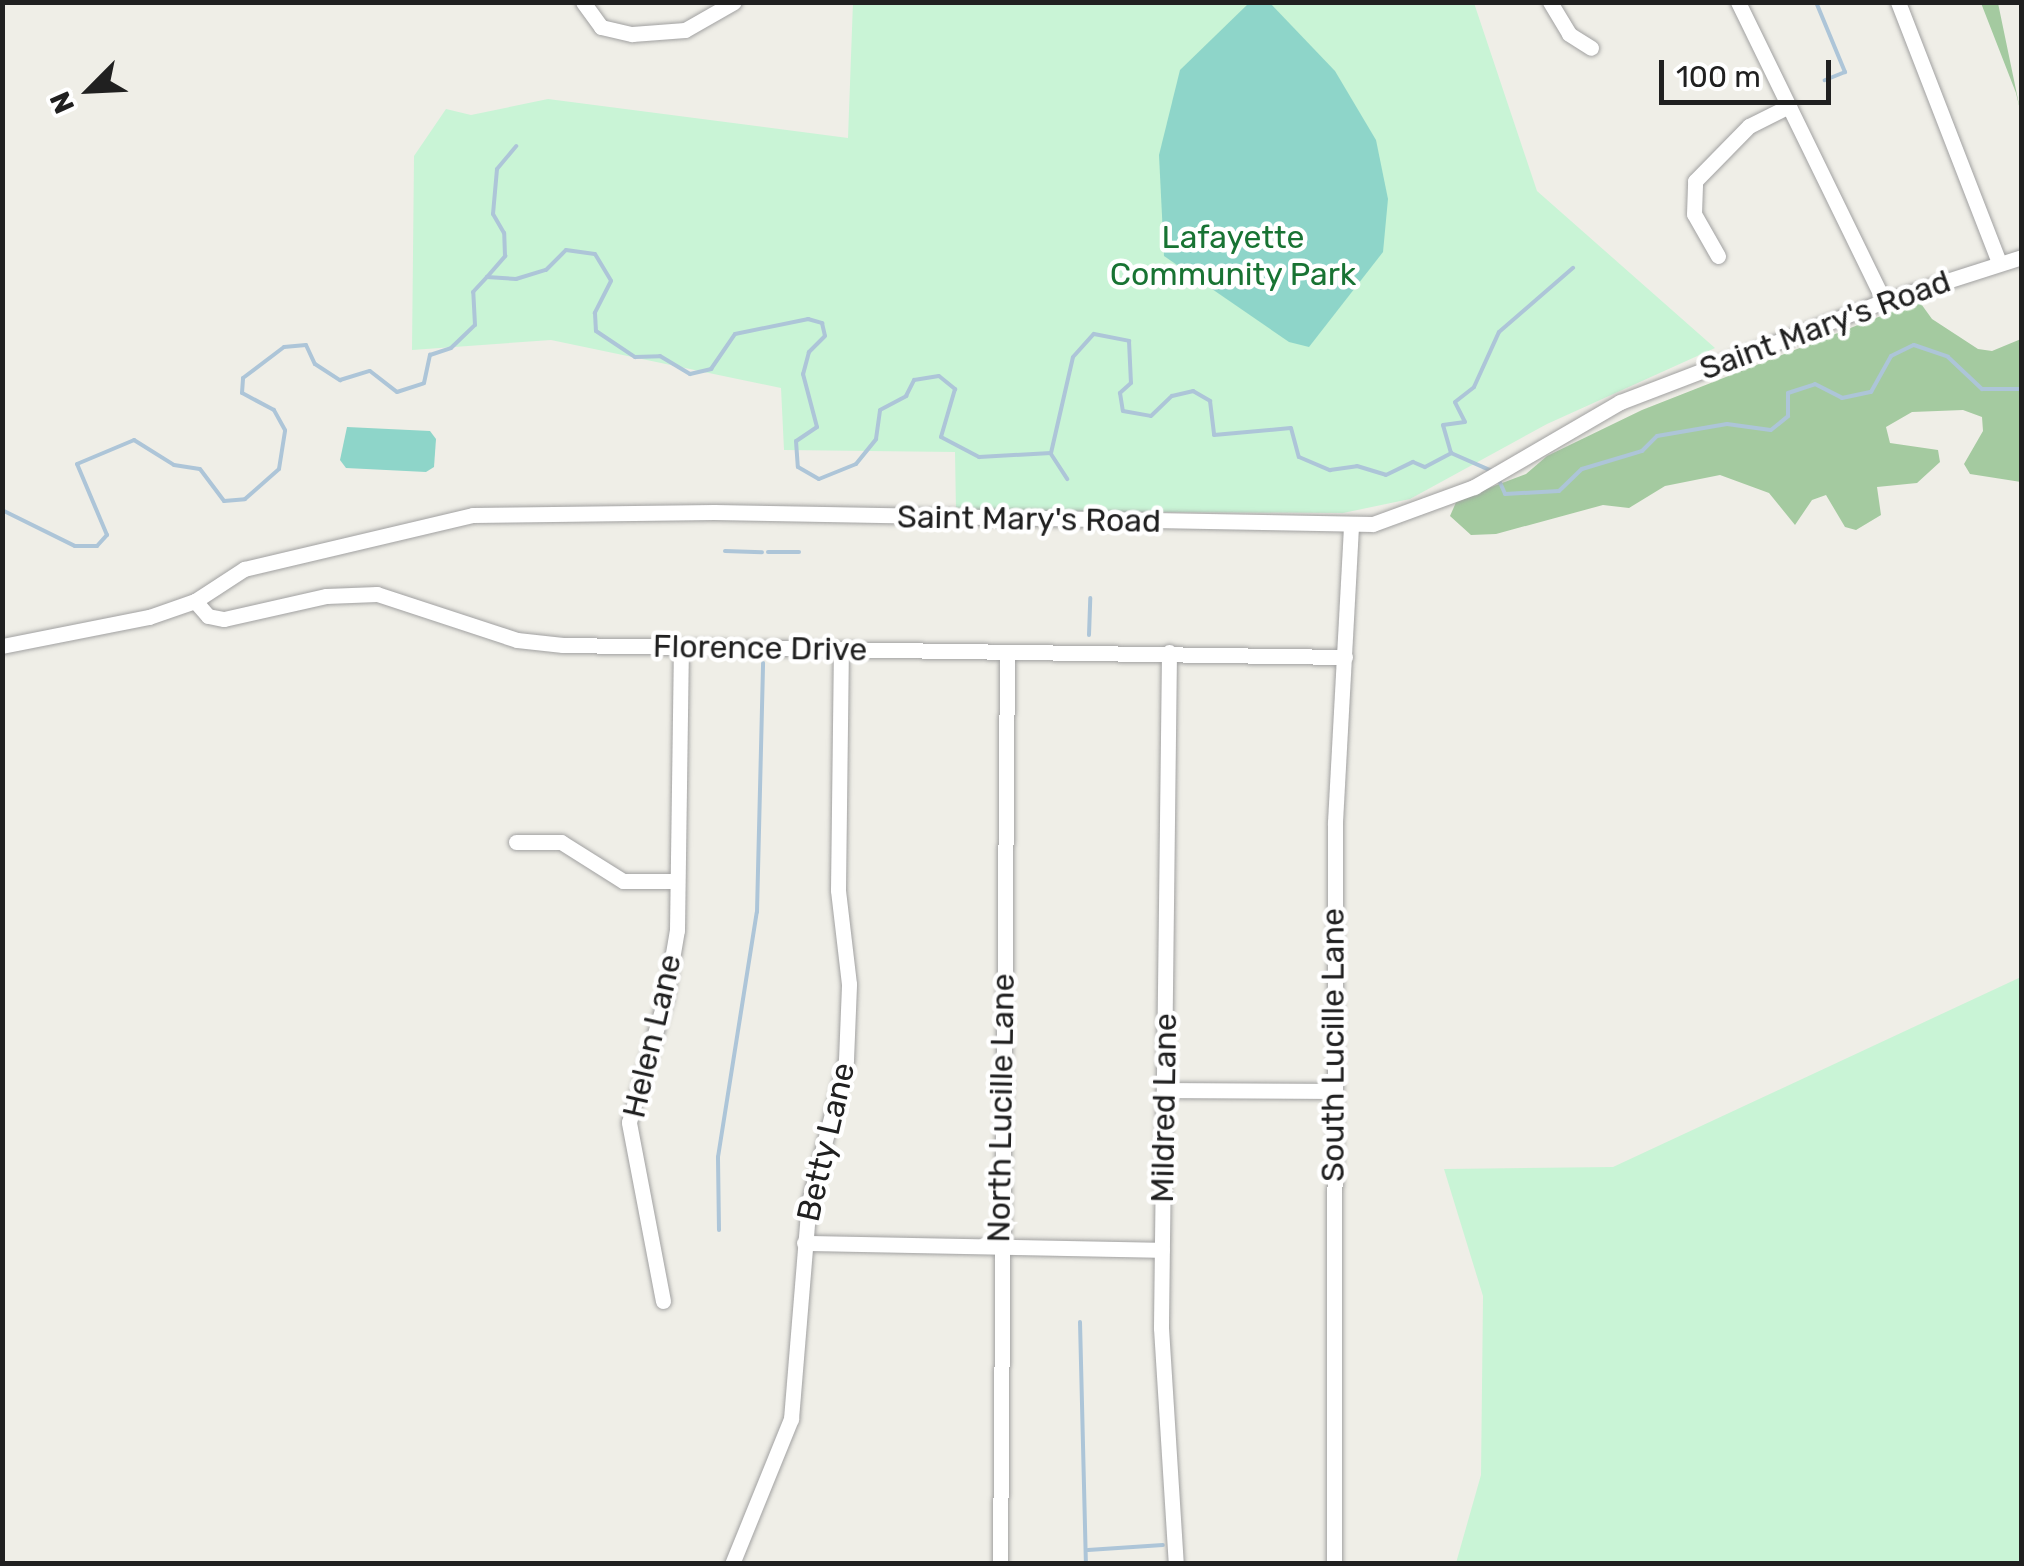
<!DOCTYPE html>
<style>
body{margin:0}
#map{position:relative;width:2024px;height:1566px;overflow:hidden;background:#efeee7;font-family:Rubik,sans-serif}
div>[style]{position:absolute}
.forest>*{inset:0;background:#a4caa0}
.park>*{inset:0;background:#c9f4d6}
.pitch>*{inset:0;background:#8ed5c9}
.stream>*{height:4px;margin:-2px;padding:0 2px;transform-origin:2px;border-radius:2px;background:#adc5d8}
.roads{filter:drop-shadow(0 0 2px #a1a1a1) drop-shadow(0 0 2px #a1a1a1)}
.minor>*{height:15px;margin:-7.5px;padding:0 7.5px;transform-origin:7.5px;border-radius:7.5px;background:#fff}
span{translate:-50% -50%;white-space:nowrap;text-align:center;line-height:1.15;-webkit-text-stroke:9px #fff;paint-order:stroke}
.park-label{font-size:32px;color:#187333}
.street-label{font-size:32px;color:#202020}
.frame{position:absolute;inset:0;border:5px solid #202020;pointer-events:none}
.north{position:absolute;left:40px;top:40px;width:100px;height:100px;-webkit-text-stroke:8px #fff;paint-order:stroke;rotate:246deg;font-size:28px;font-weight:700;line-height:40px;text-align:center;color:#202020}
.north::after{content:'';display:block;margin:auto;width:35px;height:45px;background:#202020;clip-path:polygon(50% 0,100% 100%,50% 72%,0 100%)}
.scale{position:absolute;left:1659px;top:60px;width:172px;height:45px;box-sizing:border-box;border:5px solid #202020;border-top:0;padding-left:12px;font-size:30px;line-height:35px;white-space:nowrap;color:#202020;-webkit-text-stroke:8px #fff;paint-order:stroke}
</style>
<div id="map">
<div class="forest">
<div style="clip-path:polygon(1981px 3px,1998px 3px,2021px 114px,2016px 93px)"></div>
<div style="clip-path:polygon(1919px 301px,1932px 319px,1978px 349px,1992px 351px,2021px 339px,2021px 482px,1970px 474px,1964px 464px,1983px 431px,1982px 417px,1963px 410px,1912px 412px,1886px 427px,1890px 443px,1938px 450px,1940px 462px,1917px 483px,1877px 487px,1881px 515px,1856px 530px,1845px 527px,1826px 495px,1812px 500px,1795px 525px,1769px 493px,1720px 475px,1665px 486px,1629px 508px,1603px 505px,1496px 534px,1471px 535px,1450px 516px,1457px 500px,1526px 474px,1547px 456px,1642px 410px)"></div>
</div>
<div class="park">
<div style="clip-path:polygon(853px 2px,1474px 3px,1537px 191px,1715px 348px,1547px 424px,1410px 499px,1343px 513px,956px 511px,955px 452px,784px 450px,781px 388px,551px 340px,412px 350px,414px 156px,446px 109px,471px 115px,548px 99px,848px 138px)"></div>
<div style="clip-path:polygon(2021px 977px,2021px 1563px,1456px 1563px,1481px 1475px,1483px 1296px,1444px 1169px,1613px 1167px)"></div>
</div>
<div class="pitch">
<div style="clip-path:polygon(1249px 3px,1270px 3px,1335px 71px,1376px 140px,1388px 199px,1383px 252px,1309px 347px,1289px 342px,1164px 256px,1159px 155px,1180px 70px)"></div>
<div style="clip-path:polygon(347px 427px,430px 431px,436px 439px,434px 467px,426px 472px,346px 468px,340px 460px)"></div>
</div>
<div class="stream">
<div style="left:1816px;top:2px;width:76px;rotate:67.5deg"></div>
<div style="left:1845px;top:72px;width:22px;rotate:158deg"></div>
<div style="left:487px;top:277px;width:28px;rotate:-49deg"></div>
<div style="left:505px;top:256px;width:23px;rotate:-92deg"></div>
<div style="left:504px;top:233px;width:22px;rotate:-120deg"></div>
<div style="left:493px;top:214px;width:45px;rotate:-84.9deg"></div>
<div style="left:497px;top:169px;width:30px;rotate:-50deg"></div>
<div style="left:1451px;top:453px;width:29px;rotate:-106deg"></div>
<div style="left:1443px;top:425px;width:22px;rotate:-8deg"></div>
<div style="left:1465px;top:422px;width:22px;rotate:-117deg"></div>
<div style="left:1455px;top:402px;width:24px;rotate:-38deg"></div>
<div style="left:1474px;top:387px;width:60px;rotate:-65.6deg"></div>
<div style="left:1499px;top:332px;width:98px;rotate:-40.9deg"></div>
<div style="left:1051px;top:454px;width:30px;rotate:57deg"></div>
<div style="left:1498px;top:478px;width:17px;rotate:66deg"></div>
<div style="left:1505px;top:494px;width:54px;rotate:-3.2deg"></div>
<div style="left:1559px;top:491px;width:32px;rotate:-44deg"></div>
<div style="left:1582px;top:469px;width:63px;rotate:-16.7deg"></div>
<div style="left:1642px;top:451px;width:21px;rotate:-45deg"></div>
<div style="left:1657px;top:436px;width:71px;rotate:-9.7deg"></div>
<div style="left:1727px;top:424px;width:44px;rotate:7.8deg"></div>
<div style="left:1771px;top:430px;width:22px;rotate:-39deg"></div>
<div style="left:1788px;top:416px;width:23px;rotate:-90deg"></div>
<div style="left:1788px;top:393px;width:28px;rotate:-18deg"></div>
<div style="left:1815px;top:384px;width:30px;rotate:27deg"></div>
<div style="left:1842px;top:398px;width:30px;rotate:-12deg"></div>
<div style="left:1871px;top:392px;width:41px;rotate:-60.9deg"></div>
<div style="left:1891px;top:356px;width:25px;rotate:-26deg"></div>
<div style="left:1914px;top:345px;width:36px;rotate:19deg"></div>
<div style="left:1948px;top:357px;width:47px;rotate:43.3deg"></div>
<div style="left:1982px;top:389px;width:40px"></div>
<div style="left:2px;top:510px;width:81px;rotate:26.3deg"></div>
<div style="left:75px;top:546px;width:22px"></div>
<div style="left:97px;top:546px;width:15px;rotate:-48deg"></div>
<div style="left:107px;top:535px;width:77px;rotate:-112.9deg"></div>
<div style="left:77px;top:464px;width:62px;rotate:-22.8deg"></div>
<div style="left:134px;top:440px;width:47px;rotate:32deg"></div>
<div style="left:174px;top:465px;width:26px;rotate:9deg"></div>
<div style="left:200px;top:469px;width:40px;rotate:53deg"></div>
<div style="left:224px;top:501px;width:21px;rotate:-5deg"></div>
<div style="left:245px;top:499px;width:45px;rotate:-41.4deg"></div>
<div style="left:279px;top:469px;width:39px;rotate:-81deg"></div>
<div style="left:285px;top:430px;width:23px;rotate:-119deg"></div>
<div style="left:274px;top:410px;width:36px;rotate:-152deg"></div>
<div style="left:242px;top:393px;width:15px;rotate:-86deg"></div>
<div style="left:243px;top:378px;width:51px;rotate:-37.1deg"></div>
<div style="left:284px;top:347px;width:22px;rotate:-5deg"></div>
<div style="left:306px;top:345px;width:21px;rotate:65deg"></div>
<div style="left:315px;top:364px;width:30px;rotate:33deg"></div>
<div style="left:340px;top:380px;width:31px;rotate:-17deg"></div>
<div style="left:370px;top:371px;width:34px;rotate:38deg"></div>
<div style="left:397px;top:392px;width:28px;rotate:-18deg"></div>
<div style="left:424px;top:383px;width:29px;rotate:-78deg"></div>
<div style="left:430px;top:355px;width:22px;rotate:-18deg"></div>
<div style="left:451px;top:348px;width:33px;rotate:-44deg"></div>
<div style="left:475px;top:325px;width:33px;rotate:-93deg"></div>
<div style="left:473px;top:292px;width:21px;rotate:-47deg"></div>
<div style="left:487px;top:277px;width:29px;rotate:4deg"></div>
<div style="left:516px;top:279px;width:31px;rotate:-17deg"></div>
<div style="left:546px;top:270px;width:28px;rotate:-45deg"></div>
<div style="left:566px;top:250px;width:29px;rotate:8deg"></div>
<div style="left:595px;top:254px;width:31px;rotate:59deg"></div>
<div style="left:611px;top:281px;width:36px;rotate:117deg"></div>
<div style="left:595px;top:313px;width:18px;rotate:87deg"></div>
<div style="left:596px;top:331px;width:47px;rotate:33.7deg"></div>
<div style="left:635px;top:357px;width:25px;rotate:-2deg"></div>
<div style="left:660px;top:356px;width:35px;rotate:31deg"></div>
<div style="left:690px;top:374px;width:22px;rotate:-13deg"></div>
<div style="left:711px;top:369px;width:42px;rotate:-55.6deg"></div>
<div style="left:735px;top:334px;width:75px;rotate:-11.6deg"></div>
<div style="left:808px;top:319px;width:15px;rotate:16deg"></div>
<div style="left:822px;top:323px;width:13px;rotate:77deg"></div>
<div style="left:825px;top:336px;width:23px;rotate:135deg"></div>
<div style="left:809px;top:352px;width:23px;rotate:105deg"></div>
<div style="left:803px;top:374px;width:55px;rotate:75.2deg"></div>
<div style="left:817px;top:427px;width:25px;rotate:146deg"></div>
<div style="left:796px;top:441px;width:26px;rotate:86deg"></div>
<div style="left:798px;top:467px;width:24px;rotate:30deg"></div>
<div style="left:819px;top:479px;width:40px;rotate:-22deg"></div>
<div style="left:856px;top:464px;width:32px;rotate:-51deg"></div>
<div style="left:876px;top:439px;width:29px;rotate:-82deg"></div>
<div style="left:880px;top:410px;width:30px;rotate:-28deg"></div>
<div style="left:906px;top:396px;width:18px;rotate:-63deg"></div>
<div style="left:914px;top:380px;width:25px;rotate:-9deg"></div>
<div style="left:939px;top:376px;width:21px;rotate:39deg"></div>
<div style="left:955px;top:389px;width:50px;rotate:106.3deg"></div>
<div style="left:941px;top:437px;width:43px;rotate:27.8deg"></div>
<div style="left:979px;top:457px;width:72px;rotate:-3.2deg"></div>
<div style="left:1051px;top:453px;width:98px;rotate:-77.1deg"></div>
<div style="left:1073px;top:357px;width:31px;rotate:-48deg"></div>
<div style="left:1094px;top:334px;width:36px;rotate:11deg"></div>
<div style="left:1129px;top:341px;width:42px;rotate:87.3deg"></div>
<div style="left:1131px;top:383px;width:15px;rotate:138deg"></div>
<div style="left:1120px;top:393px;width:18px;rotate:81deg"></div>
<div style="left:1123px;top:411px;width:28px;rotate:10deg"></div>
<div style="left:1151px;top:416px;width:29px;rotate:-44deg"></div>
<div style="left:1172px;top:396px;width:22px;rotate:-13deg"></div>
<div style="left:1193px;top:391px;width:20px;rotate:30deg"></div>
<div style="left:1210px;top:401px;width:34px;rotate:83deg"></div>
<div style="left:1214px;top:435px;width:77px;rotate:-5.2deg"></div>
<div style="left:1291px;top:428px;width:30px;rotate:75deg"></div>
<div style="left:1299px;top:457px;width:34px;rotate:23deg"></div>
<div style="left:1330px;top:470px;width:27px;rotate:-8deg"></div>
<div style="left:1357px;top:466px;width:30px;rotate:17deg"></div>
<div style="left:1386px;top:475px;width:30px;rotate:-26deg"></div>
<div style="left:1413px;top:462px;width:13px;rotate:23deg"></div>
<div style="left:1425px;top:467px;width:30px;rotate:-28deg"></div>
<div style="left:1451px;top:453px;width:45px;rotate:23.7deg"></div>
<div style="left:725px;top:551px;width:37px;rotate:2deg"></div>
<div style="left:768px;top:552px;width:31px"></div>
<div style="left:1089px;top:635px;width:37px;rotate:-88deg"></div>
<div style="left:719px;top:1230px;width:73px;rotate:-90.8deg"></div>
<div style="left:718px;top:1157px;width:248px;rotate:-81deg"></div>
<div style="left:757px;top:912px;width:249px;rotate:-88.6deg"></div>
<div style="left:1080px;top:1322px;width:242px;rotate:88.6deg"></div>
<div style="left:1088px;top:1550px;width:75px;rotate:-3.8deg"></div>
</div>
<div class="roads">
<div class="minor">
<div style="left:583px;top:2px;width:31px;rotate:54deg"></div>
<div style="left:601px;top:27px;width:32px;rotate:13deg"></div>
<div style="left:632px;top:34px;width:53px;rotate:-4.3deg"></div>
<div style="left:685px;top:30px;width:56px;rotate:-29.7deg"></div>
<div style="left:1550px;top:2px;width:37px;rotate:59deg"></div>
<div style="left:1569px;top:34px;width:26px;rotate:32deg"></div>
<div style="left:1738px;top:2px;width:333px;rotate:64deg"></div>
<div style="left:1898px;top:2px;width:280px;rotate:68.8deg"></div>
<div style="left:1718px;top:256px;width:48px;rotate:-119.7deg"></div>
<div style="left:1694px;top:214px;width:33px;rotate:-88deg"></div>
<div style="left:1695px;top:181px;width:77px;rotate:-45.5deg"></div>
<div style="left:1749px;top:126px;width:45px;rotate:-26.6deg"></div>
<div style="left:195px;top:601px;width:20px;rotate:49deg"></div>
<div style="left:208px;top:616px;width:16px;rotate:11deg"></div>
<div style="left:224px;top:619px;width:105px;rotate:-12.7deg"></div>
<div style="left:326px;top:596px;width:51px;rotate:-2.2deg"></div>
<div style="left:377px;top:594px;width:147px;rotate:18.2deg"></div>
<div style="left:517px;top:640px;width:46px;rotate:6.2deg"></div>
<div style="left:563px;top:645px;width:782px;rotate:0.88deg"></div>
<div style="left:2px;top:646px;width:150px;rotate:-11.2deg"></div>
<div style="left:149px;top:617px;width:49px;rotate:-19.2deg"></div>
<div style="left:195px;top:601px;width:59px;rotate:-33.1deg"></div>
<div style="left:244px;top:569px;width:235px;rotate:-13.3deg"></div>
<div style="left:473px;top:515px;width:241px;rotate:-0.7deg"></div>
<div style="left:714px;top:512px;width:659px;rotate:1.04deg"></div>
<div style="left:1373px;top:524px;width:108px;rotate:-20.1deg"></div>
<div style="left:1474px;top:487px;width:169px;rotate:-30.2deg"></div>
<div style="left:1620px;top:402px;width:283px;rotate:-20.9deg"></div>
<div style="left:1884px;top:301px;width:145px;rotate:-17.7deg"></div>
<div style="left:1169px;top:652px;width:676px;rotate:90.68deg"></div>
<div style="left:1161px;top:1328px;width:236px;rotate:86.4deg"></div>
<div style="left:516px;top:842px;width:45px"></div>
<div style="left:561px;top:842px;width:73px;rotate:32.2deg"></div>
<div style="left:623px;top:881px;width:54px"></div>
<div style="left:1164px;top:1090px;width:168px;rotate:0.3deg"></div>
<div style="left:804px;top:1243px;width:358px;rotate:1.1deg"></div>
<div style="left:663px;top:1301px;width:182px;rotate:-100.8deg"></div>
<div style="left:629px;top:1122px;width:127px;rotate:-73.6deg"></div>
<div style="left:665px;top:1000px;width:71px;rotate:-80.3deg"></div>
<div style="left:677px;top:930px;width:282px;rotate:-89.2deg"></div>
<div style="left:732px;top:1564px;width:157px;rotate:-67.9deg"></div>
<div style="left:791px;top:1419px;width:218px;rotate:-85.3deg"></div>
<div style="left:809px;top:1202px;width:147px;rotate:-75.4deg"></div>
<div style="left:846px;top:1060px;width:76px;rotate:-87.7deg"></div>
<div style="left:849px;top:984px;width:95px;rotate:-96.7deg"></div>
<div style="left:838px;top:890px;width:241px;rotate:-89.3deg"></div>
<div style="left:1000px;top:1564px;width:912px;rotate:-89.56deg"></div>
<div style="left:1334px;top:1564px;width:742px;rotate:-89.92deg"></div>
<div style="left:1335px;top:822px;width:294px;rotate:-86.9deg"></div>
</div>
</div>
<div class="park-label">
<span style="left:1233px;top:256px">Lafayette<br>Community Park</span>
</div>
<div class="street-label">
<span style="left:1825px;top:325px;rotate:-20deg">Saint Mary's Road</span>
<span style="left:1029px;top:519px;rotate:1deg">Saint Mary's Road</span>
<span style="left:760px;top:648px;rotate:1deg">Florence Drive</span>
<span style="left:652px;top:1036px;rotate:-77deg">Helen Lane</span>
<span style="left:1333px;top:1045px;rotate:-90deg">South Lucille Lane</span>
<span style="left:1001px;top:1108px;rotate:-89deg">North Lucille Lane</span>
<span style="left:1164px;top:1108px;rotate:-89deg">Mildred Lane</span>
<span style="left:826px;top:1142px;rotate:-77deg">Betty Lane</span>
</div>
<div class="frame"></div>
<div class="north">N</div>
<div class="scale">100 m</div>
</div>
